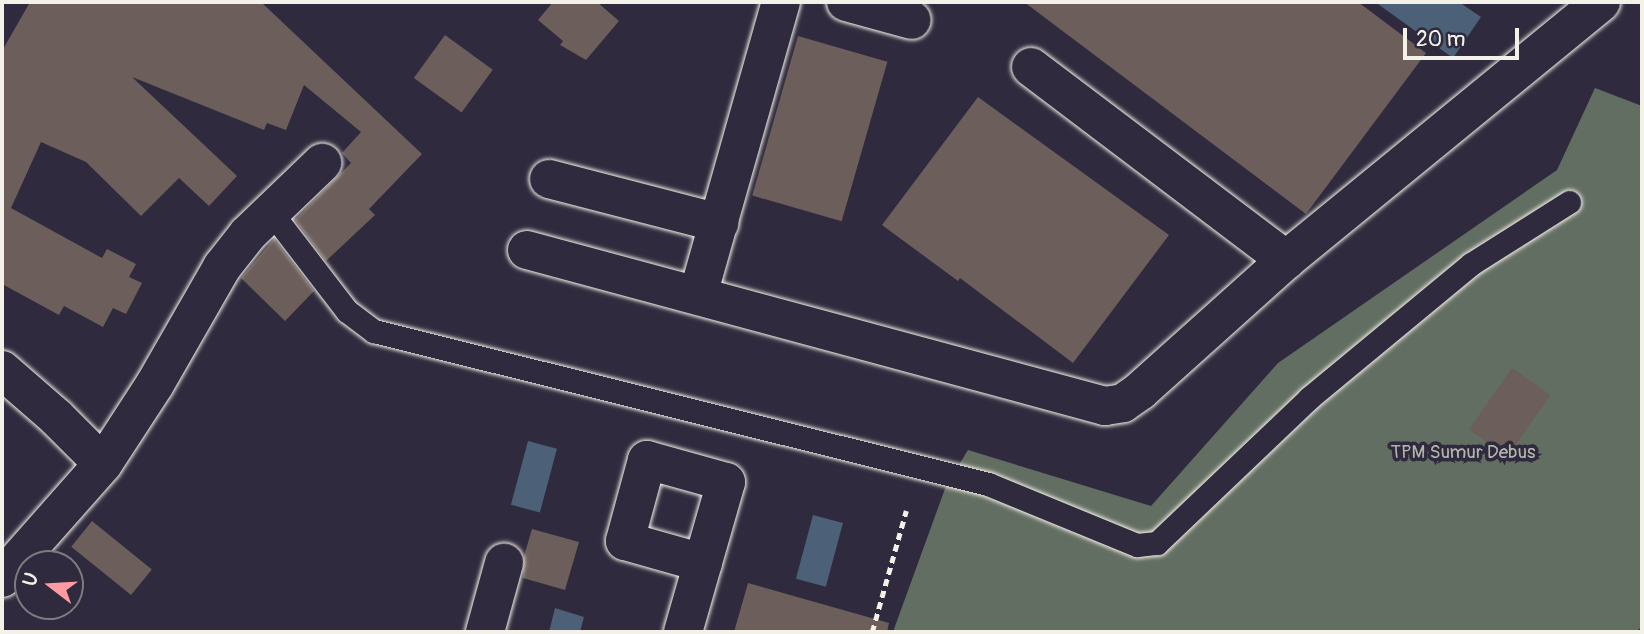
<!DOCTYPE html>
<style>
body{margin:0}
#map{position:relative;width:1644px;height:634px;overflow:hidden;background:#2f2a3d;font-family:Pangolin,sans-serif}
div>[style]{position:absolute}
.green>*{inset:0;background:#636e62}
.water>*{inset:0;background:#4c6077;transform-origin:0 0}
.building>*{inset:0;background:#6c5e5a;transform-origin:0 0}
.path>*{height:4.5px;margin-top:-2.25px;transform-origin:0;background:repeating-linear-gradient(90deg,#f4f1e8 0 7px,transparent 0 12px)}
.roads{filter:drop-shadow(0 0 2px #f4f1e8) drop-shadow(0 0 2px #f4f1e8)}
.service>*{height:23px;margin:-11.5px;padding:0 11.5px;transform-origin:11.5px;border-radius:11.5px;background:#2f2a3d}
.minor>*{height:38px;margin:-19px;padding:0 19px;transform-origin:19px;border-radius:19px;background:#2f2a3d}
span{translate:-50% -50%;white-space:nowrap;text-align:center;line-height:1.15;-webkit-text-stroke:7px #2f2a3d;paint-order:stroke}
.park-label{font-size:19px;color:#b3b6ac}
.frame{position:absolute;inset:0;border:4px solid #f4f1e8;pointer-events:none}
.north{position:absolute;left:14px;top:550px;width:70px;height:70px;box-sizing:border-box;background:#2f2a3d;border:2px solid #7e7a81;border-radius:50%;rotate:287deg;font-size:19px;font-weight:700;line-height:28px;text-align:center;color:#f4f1e8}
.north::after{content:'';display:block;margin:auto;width:24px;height:32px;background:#ff9aa2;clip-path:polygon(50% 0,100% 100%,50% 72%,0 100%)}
.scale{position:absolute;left:1403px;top:28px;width:116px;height:32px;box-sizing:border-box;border:4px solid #f4f1e8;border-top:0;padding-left:9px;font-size:21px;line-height:24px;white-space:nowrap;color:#f4f1e8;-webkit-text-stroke:5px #2f2a3d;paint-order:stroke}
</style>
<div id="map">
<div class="green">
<div style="clip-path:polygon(1595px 88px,1642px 106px,1642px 627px,1635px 632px,895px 632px,894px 629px,946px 486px,968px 450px,1151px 506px,1278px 363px,1557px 170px)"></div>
</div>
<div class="water">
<div style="clip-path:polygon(1375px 2px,1459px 2px,1481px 17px,1453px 58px)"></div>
<div style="left:528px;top:441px;width:30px;height:66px;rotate:15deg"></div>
<div style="left:813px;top:515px;width:31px;height:66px;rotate:15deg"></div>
<div style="clip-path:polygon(555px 608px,584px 617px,580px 632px,549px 632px)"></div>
</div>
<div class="building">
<div style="clip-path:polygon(30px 2px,261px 2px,422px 154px,369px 209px,375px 215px,326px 261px,295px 220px,351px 163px,342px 153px,361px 132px,304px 85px,286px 130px,267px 123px,264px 130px,132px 77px,237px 176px,209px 206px,179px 178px,141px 216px,86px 162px,41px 142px,11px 208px,102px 258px,107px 249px,136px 264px,129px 277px,142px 283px,126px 314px,113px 308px,103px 327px,64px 306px,59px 315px,2px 284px,2px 51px)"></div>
<div style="clip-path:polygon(553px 2px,597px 2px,619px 21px,586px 60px,560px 45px,563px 41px,538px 20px)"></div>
<div style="clip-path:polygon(1024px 2px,1358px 2px,1426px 53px,1306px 214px)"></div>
<div style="left:445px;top:35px;width:59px;height:53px;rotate:36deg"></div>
<div style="left:798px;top:36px;width:93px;height:166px;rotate:16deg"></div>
<div style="clip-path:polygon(978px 97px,1169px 235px,1073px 363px,960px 278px,958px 281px,882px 225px)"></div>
<div style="clip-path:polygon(274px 239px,314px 291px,285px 321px,241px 278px)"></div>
<div style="left:1512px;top:368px;width:47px;height:75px;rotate:35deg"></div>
<div style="left:92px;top:521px;width:77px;height:33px;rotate:39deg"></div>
<div style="clip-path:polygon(532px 529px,579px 542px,565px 590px,523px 578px,524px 556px)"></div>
<div style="clip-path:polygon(748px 583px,889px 623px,887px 632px,734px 632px)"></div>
</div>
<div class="path">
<div style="left:872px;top:632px;width:126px;rotate:-74.3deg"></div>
</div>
<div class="roads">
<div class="service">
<div style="left:271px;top:212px;width:125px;rotate:52.5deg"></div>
<div style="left:347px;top:311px;width:34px;rotate:37deg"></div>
<div style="left:374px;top:331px;width:633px;rotate:13.99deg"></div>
<div style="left:988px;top:484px;width:161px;rotate:22.3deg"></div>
<div style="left:1137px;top:545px;width:20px;rotate:-6deg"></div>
<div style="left:1157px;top:543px;width:210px;rotate:-43.6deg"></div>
<div style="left:1309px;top:398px;width:210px;rotate:-39.6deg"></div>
<div style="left:1471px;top:264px;width:116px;rotate:-32.3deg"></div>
</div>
<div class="minor">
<div style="left:846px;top:2px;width:68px;rotate:15.3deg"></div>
<div style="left:1031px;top:67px;width:320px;rotate:37.1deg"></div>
<div style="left:549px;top:179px;width:176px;rotate:14.5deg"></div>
<div style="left:527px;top:250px;width:599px;rotate:15.1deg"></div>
<div style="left:1105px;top:406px;width:18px;rotate:-9deg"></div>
<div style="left:1123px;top:403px;width:21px;rotate:-35deg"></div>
<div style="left:1140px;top:391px;width:196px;rotate:-41.9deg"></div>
<div style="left:1286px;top:260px;width:407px;rotate:-39.3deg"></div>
<div style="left:698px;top:295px;width:305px;rotate:-74.2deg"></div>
<div style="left:2px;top:370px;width:72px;rotate:41deg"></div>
<div style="left:56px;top:417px;width:66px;rotate:45deg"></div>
<div style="left:2px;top:578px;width:152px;rotate:-48.5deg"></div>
<div style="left:103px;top:464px;width:95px;rotate:-57deg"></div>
<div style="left:155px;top:384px;width:135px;rotate:-60.2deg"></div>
<div style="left:222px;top:267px;width:42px;rotate:-51.8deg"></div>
<div style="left:248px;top:234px;width:103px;rotate:-43.8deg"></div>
<div style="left:485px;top:632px;width:72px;rotate:-74.6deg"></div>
<div style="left:683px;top:632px;width:156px;rotate:-74deg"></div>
<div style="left:726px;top:482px;width:82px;rotate:-164.4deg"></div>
<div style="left:647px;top:460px;width:84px;rotate:105.2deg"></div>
<div style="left:625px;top:541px;width:81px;rotate:15.8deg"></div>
</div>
</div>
<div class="park-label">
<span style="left:1463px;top:453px">TPM Sumur Debus</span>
</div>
<div class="frame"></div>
<div class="north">U</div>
<div class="scale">20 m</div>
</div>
